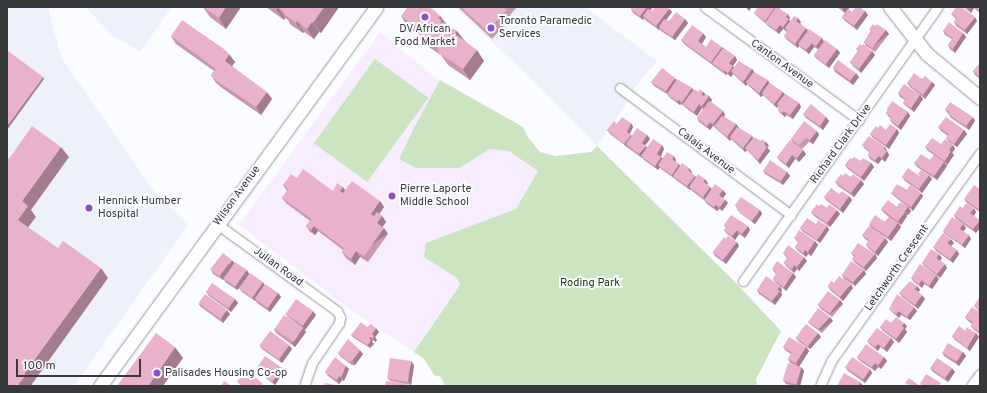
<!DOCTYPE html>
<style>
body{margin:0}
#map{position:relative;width:987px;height:393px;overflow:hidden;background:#fbfcff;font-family:Overpass,sans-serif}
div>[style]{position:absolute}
.built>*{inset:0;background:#eef1fc}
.education>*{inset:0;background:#f7edfe}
.green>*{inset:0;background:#cae5c0;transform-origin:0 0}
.roads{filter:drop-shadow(0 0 1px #97989b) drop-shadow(0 0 1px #97989b)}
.street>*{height:9px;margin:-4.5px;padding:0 4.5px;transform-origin:4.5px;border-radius:4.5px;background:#fff}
.secondary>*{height:13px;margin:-6.5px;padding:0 6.5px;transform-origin:6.5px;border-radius:6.5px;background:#fff}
.wall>*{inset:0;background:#c998b0}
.shaded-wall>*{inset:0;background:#a47c90;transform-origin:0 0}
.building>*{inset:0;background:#eab1cd;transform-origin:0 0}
.dots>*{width:11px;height:11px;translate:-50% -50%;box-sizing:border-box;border:2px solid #fbfcff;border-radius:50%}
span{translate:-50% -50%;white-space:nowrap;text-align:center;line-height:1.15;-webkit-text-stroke:4px #fbfcff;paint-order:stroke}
.poi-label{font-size:11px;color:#38393a}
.left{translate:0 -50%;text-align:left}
.street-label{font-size:11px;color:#38393a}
.park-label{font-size:11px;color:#184400}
.frame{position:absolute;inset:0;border:8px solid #38393a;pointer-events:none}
.scale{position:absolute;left:16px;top:359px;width:125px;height:18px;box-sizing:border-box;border:2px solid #38393a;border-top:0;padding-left:5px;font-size:12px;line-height:14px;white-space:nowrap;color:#38393a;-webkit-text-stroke:3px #fbfcff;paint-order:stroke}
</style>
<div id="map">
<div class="built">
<div style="clip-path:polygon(7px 7px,48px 7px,61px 57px,154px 191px,188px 225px,74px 386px,7px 386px)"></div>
<div style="clip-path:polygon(85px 7px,172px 7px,140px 52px,112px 35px)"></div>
<div style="clip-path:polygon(455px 7px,585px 7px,657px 61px,634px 88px,623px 110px,597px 146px,526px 74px)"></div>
</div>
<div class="education">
<div style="clip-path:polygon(380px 32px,546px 168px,456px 290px,414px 352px,348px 308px,239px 225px)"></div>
</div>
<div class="green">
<div style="left:375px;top:59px;width:66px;height:104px;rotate:36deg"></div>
<div style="clip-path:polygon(440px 80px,523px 127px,527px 136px,540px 152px,556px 156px,591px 152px,597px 146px,733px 280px,781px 331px,756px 379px,757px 386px,445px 386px,441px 377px,434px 375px,424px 359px,414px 352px,460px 285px,457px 278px,424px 257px,426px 243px,516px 209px,538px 171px,509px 151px,490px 149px,459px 168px,416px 168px,399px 159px,415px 126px)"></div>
</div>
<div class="roads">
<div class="street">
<div style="left:705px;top:7px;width:191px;rotate:36.3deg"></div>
<div style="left:620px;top:88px;width:213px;rotate:36.6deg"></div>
<div style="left:217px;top:224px;width:148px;rotate:35.9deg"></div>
<div style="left:337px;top:311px;width:7px;rotate:63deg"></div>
<div style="left:340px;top:317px;width:6px;rotate:99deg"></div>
<div style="left:339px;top:323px;width:48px;rotate:124deg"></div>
<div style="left:312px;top:363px;width:24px;rotate:109deg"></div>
<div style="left:743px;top:281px;width:336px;rotate:-54.6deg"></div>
<div style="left:820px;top:386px;width:27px;rotate:-66deg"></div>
<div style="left:831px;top:361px;width:256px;rotate:-54.4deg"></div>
<div style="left:971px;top:386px;width:15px;rotate:-53deg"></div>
</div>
<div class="secondary">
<div style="left:890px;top:7px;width:60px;rotate:51.8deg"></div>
<div style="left:927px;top:54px;width:69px;rotate:39.7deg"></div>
<div style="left:100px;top:386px;width:469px;rotate:-53.9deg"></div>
</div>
</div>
<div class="wall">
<div style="clip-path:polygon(203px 7px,241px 7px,226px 29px,210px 17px)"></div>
<div style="clip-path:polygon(266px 7px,339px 7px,321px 33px,319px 32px,314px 39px,304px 32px,303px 33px,291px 25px,288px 20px,285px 18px,284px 20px)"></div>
<div style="clip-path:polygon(458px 7px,517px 7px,510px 15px,512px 17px,492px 39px)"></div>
<div style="clip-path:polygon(653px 7px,650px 10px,652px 11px,669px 9px,672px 12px,666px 20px,668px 21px,685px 19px,688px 23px,675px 40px,661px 31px,660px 29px,659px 30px,645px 20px,644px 18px,643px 20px,633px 13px,631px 9px)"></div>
<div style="clip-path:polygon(755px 7px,778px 7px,790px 18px,789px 20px,790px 21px,801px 22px,800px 23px,808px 31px,822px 38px,824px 42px,837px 49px,840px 53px,829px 68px,817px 59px,814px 56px,819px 50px,814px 47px,809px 54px,801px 48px,799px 46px,798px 48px,787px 40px,784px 36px,787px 32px,786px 31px,783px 29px,779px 34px,768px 26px,765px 23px,757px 16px,754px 13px,757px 9px,756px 7px,756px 8px)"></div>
<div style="clip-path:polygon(837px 7px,850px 7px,848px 9px,852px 12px,865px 11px,868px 15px,857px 30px,845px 21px,842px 17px,845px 13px)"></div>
<div style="clip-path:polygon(963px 7px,980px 7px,980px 13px,974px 8px,971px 13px)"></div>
<div style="clip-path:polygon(951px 14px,977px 21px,967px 34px,956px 26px,954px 22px,956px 19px)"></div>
<div style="clip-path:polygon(401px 16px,440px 16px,450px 28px,457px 31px,465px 41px,484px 61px,470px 80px,448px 65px,441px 55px,427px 46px,420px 36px,408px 27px)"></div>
<div style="clip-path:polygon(869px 29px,889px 34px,875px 52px,866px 46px,864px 42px,871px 31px)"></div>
<div style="clip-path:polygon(943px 31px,963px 33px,966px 37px,955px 53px,950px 49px,948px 45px,952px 39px,945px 35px)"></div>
<div style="clip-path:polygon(171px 36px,235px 62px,232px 66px,272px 99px,261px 115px,222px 88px,216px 83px,211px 75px,214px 71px,176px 44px)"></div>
<div style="clip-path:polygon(706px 37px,702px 44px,706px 47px,722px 47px,735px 56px,737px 60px,733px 66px,734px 67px,752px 69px,754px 72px,785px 94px,799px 103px,801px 107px,793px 119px,786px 115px,785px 117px,780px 113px,778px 110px,779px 107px,778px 106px,777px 108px,765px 97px,763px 95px,761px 97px,749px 86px,747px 84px,746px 86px,733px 74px,731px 77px,727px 74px,726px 75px,684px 44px,681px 40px)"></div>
<div style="clip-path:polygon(862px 46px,872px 51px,875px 55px,861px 73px,853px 66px,850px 62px,858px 51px,856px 49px)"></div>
<div style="clip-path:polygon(980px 66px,980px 79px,975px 75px,973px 71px)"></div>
<div style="clip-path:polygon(833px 68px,859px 77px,853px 85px,835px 72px)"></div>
<div style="clip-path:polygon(922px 79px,932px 82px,935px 85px,925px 99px,910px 87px,907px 83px)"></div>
<div style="clip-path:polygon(677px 80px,692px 88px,693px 90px,698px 92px,703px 92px,705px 94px,709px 96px,712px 100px,711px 102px,723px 111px,725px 115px,724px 117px,736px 124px,739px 128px,752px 136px,753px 138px,761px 141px,766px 142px,769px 146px,767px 147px,770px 151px,760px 164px,747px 150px,745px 152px,733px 141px,731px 139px,730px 141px,713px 126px,710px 130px,699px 122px,697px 118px,703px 109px,702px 108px,697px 116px,686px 108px,684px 106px,681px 104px,680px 105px,670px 98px,667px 94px,654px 86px,651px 82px)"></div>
<div style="clip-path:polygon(898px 93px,920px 95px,923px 99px,914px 112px,906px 106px,903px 103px,905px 100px,900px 97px)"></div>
<div style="clip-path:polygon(887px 109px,908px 112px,910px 116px,901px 130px,893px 124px,890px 120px,891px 118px,889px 117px,886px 113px,888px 111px)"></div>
<div style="clip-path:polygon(945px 109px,975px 121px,969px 130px,951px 118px)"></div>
<div style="clip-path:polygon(803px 114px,826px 117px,829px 121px,823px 130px,806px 118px)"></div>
<div style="clip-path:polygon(631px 123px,633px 127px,630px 134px,632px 136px,647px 135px,650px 139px,645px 145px,647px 148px,662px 145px,664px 149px,661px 156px,662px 158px,676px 160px,676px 162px,681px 166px,692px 172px,691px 173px,696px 177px,708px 183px,707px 184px,712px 189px,723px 190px,726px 194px,723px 198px,728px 203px,722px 211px,719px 209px,717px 211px,707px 204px,704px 200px,692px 191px,691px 189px,690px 190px,676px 180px,675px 178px,675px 179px,661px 169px,660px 167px,658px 170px,644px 160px,643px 158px,642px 158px,628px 148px,627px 147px,610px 134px,607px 130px,617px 124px)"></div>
<div style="clip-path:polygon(938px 127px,964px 130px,967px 134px,957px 147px,949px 142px,946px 138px,948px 136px,941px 131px)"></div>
<div style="clip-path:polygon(878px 128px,886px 130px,897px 129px,899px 133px,889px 149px,873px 138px,870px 134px)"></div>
<div style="clip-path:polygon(817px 131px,819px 135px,813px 144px,809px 142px,802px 149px,806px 154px,799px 162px,795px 159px,789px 168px,780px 161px,777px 157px,793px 143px,791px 139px)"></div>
<div style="clip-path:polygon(941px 144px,953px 145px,955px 149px,952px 153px,954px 155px,947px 165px,944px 162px,947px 166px,937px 180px,917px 167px,914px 163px,930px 160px,934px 155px,928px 151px,925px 147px)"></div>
<div style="clip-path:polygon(862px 145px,885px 147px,889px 155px,885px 162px,882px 159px,878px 164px,870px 159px,868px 155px,869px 152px,865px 149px)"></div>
<div style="clip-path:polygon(852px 159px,871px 163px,874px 167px,864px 181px,848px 169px,845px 165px)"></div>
<div style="clip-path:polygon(763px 171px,787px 172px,790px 176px,783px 185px,765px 174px)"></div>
<div style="clip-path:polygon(843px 176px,861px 180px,864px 184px,854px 197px,838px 186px,835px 182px)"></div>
<div style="clip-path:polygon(920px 176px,932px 179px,922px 193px,905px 181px,902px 177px)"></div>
<div style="clip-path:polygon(297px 178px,333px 191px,343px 187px,345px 191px,380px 201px,384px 207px,379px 214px,382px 216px,386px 222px,382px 227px,388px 234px,368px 262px,360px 257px,355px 265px,346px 258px,342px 252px,343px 250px,318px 231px,315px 235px,310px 232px,306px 226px,310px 221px,286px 203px,282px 198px,287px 191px,283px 185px)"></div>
<div style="clip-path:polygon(980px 189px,980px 212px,967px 203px,964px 199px)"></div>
<div style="clip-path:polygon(907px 190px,923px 196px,913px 211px,894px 196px,891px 193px)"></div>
<div style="clip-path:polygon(839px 194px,852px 200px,843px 213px,827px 201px,824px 197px)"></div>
<div style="clip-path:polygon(735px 205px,760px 210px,762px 214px,755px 224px,740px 213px)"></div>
<div style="clip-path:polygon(819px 206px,827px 208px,840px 214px,830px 227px,814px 216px,811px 212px)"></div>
<div style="clip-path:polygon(897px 207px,908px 207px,911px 211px,908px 215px,907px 215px,907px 216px,901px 225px,898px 223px,901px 227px,891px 241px,871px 228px,869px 224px,885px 222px,889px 217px,884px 213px,881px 209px)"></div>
<div style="clip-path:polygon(963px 208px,976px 212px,974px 216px,976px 233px,956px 219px,954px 215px)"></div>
<div style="clip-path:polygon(816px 224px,827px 226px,829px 230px,820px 243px,803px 232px,800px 228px)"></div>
<div style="clip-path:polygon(963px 224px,966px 228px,963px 232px,971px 239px,965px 248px,945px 234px,943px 231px)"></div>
<div style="clip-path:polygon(724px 225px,750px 230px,745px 238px,739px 234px,735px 240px,727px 234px,724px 230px,726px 228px)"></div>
<div style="clip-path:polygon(862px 235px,885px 238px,888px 242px,878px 256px,869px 249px,866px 245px,868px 241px,865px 239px)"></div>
<div style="clip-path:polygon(726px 239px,739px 246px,726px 264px,715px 256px,713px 252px)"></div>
<div style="clip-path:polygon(815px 241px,818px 245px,811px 256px,808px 254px,806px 257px,798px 251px,795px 247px,798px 243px)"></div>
<div style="clip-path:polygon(954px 243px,951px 246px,959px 254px,953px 263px,936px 251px,933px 247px)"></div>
<div style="clip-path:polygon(783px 253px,807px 261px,799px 271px,797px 269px,794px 273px,787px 267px,784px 263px,787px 258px)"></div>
<div style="clip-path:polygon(851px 253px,875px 254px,877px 258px,866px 271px,855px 263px,852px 259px,854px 257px)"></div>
<div style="clip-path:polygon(942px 258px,940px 260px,947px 268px,940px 278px,924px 266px,922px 263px)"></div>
<div style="clip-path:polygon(234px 262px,265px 285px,278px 293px,281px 297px,270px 312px,257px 303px,255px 300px,255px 301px,242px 292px,239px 288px,237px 290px,225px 282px,224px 279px,223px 280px,213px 274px,211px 270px)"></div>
<div style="clip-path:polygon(772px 269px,793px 273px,796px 277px,786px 291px,776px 283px,773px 279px,776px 274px,775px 273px)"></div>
<div style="clip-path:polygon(864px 270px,866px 274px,855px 286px,844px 279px,842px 275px)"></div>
<div style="clip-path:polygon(911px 278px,939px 279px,932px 289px,924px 284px,922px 288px,914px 282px)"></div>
<div style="clip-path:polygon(834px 283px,853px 288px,843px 301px,830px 290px,828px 286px)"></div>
<div style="clip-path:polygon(917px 286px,920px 290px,918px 292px,925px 299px,918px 309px,902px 297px,899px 293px)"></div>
<div style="clip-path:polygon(757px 290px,782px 290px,781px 292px,782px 295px,775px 305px,759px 294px)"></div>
<div style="clip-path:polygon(206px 292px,235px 299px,238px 303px,231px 312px,209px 296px)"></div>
<div style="clip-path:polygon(980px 297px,980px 312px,974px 306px)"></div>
<div style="clip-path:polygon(840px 300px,843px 304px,832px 317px,821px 309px,818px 305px)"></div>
<div style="clip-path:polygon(198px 303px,230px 314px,223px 323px,201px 307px)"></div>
<div style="clip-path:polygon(889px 309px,917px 311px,910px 320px,901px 315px,899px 318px,892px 312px)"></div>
<div style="clip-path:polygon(980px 312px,980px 334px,974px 330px,971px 326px,972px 324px,968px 321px,965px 317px)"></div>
<div style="clip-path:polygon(285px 313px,316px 315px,305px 330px,288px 317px)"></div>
<div style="clip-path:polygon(833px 321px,822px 333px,811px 325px,808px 322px)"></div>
<div style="clip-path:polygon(891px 323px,904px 323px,907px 326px,905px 329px,907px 332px,899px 343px,883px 331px,880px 327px)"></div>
<div style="clip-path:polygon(367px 327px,379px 332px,375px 337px,377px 340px,375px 342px,373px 340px,372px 342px,374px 344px,370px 348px,354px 338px,351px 335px)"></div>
<div style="clip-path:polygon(303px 328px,306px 332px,295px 347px,276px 333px,274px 329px)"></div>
<div style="clip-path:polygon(966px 331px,976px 333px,979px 337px,970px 351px,955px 340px,952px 336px)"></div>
<div style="clip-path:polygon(821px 337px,810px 349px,799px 342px,796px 338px)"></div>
<div style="clip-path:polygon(891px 338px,894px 342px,887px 352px,880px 347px,878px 351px,870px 345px,867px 341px)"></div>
<div style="clip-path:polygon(260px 346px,292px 349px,282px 363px,262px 349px)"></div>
<div style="clip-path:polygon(783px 347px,806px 347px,809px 351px,799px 366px,804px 371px,800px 386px,793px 386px,786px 384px,783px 380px,795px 365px,790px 363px,788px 359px,791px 354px,786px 351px)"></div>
<div style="clip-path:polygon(942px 352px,963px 352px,966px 356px,959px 366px,944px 356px)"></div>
<div style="clip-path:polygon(338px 353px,363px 354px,355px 365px,352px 365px,341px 357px)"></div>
<div style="clip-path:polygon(857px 357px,884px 357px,887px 361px,881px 369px,878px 367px,875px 371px,860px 361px)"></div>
<div style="clip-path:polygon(414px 365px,411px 385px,390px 381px,388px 379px)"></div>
<div style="clip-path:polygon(346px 366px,349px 369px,344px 381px,342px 380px,339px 384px,328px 376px,325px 372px)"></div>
<div style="clip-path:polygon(845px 367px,870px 369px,872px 373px,865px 383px,848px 371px)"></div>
<div style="clip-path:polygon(282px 368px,284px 371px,275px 385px,259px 373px,256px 370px)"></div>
<div style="clip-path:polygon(930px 368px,955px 372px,948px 382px,933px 372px)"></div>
</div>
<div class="shaded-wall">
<div style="clip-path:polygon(226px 7px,241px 7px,226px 29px,219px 18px)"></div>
<div style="clip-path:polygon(278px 7px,285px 18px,284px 20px,276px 9px)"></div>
<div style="clip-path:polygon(324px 7px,339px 7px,321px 33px,313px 23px)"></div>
<div style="clip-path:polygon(647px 7px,653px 7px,645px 18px,643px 16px,644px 18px,643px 20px,640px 16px)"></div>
<div style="clip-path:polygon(746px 7px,752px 7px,749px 11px)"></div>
<div style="clip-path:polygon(775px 7px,778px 7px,779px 9px,768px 24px,765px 21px)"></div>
<div style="clip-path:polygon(844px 7px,850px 7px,845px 13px,842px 9px)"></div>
<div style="clip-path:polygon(970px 7px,973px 7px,974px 8px,971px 13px,968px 9px)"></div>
<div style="clip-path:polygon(669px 9px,672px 12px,660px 28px,659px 27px,660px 29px,659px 30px,656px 26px)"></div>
<div style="clip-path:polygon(865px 11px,868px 15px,857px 30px,854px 26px)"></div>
<div style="clip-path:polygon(788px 14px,790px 18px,789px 20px,792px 23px,785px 28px,786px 31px,783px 27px,786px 17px)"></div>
<div style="clip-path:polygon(440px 16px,447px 26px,448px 32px,438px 18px)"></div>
<div style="clip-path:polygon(975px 17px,977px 21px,967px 34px,965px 30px)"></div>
<div style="clip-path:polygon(798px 18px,801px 22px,799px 25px,796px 21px)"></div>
<div style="clip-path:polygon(685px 19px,688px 23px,675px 40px,672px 37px)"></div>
<div style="clip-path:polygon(297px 21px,304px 32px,303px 33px,296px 23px)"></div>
<div style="clip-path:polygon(312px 22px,319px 32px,314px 39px,307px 29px)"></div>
<div style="clip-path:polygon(780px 25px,783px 29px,779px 34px,776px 30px)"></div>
<div style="clip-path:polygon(806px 28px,809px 32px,798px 44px,799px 46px,798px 48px,795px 44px)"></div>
<div style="left:886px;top:30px;width:5px;height:23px;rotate:53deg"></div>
<div style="clip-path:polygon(457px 31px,465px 42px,455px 34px)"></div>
<div style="clip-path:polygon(703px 33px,706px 37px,701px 45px,698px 41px)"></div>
<div style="clip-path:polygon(963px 33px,966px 37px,955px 53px,953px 49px)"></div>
<div style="clip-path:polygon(822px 38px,824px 42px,819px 50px,816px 46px)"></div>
<div style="clip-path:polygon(812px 43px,814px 47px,809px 54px,806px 50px)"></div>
<div style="clip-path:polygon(722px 47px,725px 51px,712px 63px,714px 66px,711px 62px)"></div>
<div style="clip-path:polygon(837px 49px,840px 53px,829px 68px,826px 64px)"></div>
<div style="clip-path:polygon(477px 50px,484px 61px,470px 80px,463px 69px)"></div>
<div style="clip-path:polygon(872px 51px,875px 55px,861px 73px,859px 69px)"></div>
<div style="clip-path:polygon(229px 54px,235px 62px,230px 69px,225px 61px)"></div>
<div style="clip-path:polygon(735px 56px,737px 60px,732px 67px,729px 63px)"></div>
<div style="clip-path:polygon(733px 66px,736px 70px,731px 71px,733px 74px,731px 77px,728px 73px)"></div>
<div style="clip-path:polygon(752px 69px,755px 73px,746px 82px,747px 84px,746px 86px,743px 82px)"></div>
<div style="clip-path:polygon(724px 70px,727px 74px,726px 75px,724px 71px)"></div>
<div style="clip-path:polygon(856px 73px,859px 77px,853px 85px,850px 81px)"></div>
<div style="clip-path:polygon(43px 77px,44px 79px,7px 130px,7px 126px)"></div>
<div style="clip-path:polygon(675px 78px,678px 82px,669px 95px,666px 91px)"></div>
<div style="clip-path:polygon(768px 80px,770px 84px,762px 93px,763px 95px,761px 97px,759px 93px)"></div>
<div style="clip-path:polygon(932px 82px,935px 85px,925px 99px,923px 95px)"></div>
<div style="clip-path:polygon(692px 88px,694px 92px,683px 104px,682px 102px)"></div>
<div style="clip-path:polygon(267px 92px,272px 99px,261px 115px,256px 107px)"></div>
<div style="clip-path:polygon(703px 92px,706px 95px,704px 98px,701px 94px)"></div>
<div style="clip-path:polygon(783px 92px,786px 96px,777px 104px,778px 106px,777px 108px,774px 104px)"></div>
<div style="clip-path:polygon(920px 95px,923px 99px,914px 112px,911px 108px)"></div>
<div style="clip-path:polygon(709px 96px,712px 100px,705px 110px,702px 106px)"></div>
<div style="clip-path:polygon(679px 100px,681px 104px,680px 105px,677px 101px)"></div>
<div style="clip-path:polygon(799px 103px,801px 107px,793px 119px,790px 115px)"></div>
<div style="clip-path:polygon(699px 104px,702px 108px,697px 116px,694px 112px)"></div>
<div style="clip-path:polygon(723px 111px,725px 115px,716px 128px,713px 124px)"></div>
<div style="clip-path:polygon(784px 111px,786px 115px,785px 117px,782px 113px)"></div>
<div style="clip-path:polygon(908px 112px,910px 116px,901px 130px,898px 126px)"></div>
<div style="clip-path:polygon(826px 117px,829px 121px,823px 130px,820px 126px)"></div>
<div style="clip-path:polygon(973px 117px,975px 121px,969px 130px,966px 126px)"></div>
<div style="clip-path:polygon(710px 122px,713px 126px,710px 130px,707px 126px)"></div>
<div style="clip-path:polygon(631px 123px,633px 127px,629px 135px,627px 132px)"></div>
<div style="clip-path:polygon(736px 124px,739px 128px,730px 137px,731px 139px,730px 141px,727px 137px)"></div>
<div style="clip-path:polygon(897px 129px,899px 133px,889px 149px,886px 145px)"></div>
<div style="clip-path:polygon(964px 130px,967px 134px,957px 147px,954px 144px)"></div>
<div style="clip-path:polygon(817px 131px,819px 135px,813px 144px,810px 140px)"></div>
<div style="clip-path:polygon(631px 135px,633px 139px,626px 144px,627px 147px,624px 144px)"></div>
<div style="clip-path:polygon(647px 135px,650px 139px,644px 147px,642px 143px)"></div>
<div style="clip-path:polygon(752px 136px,754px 140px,745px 148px,747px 150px,745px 152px,743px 148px)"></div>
<div style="clip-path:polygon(766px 142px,769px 146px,767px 147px,770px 151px,760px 164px,758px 160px,764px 144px)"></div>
<div style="clip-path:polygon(662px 145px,664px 149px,660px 158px,657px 154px)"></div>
<div style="clip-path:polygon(953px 145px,955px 149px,952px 153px,954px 155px,947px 165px,945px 161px,949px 150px)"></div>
<div style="clip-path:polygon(646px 146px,648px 150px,641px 156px,643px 158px,642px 158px,639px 154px)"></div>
<div style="clip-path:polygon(61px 147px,69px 157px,31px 210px,36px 217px,26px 230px,18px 220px,22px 201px)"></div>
<div style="clip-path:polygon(885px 147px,889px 155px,885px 162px,882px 158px,884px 149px)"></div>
<div style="clip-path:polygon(803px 150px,806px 154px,799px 162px,797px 158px)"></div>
<div style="clip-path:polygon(792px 155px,795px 159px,789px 168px,786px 164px)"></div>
<div style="clip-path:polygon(674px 156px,676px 160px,675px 163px,672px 159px)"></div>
<div style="clip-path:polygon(879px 156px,882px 159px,878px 164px,875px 160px)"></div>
<div style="clip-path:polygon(661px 157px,664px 161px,658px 165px,660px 167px,658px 170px,655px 166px)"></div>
<div style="clip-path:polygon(944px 162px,947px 166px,937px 180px,934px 176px)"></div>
<div style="clip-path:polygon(871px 163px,874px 167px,864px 181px,861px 177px)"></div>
<div style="clip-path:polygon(679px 164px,682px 168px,673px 176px,675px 179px,672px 175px)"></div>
<div style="clip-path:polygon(689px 168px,692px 172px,690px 174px,688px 170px)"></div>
<div style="clip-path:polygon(787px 172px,790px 176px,783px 185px,781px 181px)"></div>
<div style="clip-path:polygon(929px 175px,932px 179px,922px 193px,919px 189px)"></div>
<div style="clip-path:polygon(695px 176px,698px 180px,689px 187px,691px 189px,690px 190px,687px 186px)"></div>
<div style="clip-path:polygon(705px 179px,708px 183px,706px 185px,703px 181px)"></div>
<div style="clip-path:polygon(861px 180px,864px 184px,854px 197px,851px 193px)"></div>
<div style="clip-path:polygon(343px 187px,347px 193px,344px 197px,340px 191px)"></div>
<div style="clip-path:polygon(710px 187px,713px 191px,706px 201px,703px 197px)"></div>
<div style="clip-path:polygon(723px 190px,726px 194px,722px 199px,719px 195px)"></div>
<div style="clip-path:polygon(921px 193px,923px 196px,913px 211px,911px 207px)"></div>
<div style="clip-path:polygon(849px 196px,852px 200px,843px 213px,840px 209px)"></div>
<div style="clip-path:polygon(725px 200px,728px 203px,722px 211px,720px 207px)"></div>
<div style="clip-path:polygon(380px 201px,384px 207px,375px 220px,371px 214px)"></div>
<div style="clip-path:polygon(716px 205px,719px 209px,717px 211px,714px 207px)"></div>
<div style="clip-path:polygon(908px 207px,911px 211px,908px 215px,905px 211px)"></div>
<div style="clip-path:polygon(974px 208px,976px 212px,973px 217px,970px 213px)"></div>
<div style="clip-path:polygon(760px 210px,762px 214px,755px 224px,752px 221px)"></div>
<div style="clip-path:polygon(837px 210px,840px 214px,830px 227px,827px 223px)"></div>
<div style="clip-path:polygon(905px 212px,907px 216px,901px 225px,898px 221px)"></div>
<div style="clip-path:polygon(382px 216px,386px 222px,381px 229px,377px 223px)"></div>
<div style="clip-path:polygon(980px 220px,980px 228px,976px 233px,973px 229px)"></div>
<div style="clip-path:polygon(898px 223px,901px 227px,891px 241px,888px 237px)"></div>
<div style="clip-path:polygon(963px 224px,966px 228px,962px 233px,960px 229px)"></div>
<div style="clip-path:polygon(314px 226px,318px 231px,315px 235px,311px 230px)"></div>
<div style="clip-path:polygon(748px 226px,750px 230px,745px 238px,742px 234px)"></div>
<div style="clip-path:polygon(827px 226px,829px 230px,820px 243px,817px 240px)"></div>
<div style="left:384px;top:228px;width:7px;height:34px;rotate:56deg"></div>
<div style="clip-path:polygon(737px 230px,739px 234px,735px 240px,732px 236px)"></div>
<div style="clip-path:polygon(969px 235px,971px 239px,965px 248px,962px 245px)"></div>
<div style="clip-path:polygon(885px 238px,888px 242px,878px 256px,875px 252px)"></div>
<div style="clip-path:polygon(951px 239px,954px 243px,950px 247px,947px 243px)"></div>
<div style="clip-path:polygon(815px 241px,818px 245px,811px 256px,808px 252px)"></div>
<div style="clip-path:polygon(737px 242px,739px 246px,726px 264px,723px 260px)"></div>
<div style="clip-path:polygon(805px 250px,808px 254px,806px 257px,803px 253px)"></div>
<div style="clip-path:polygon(957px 250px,959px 254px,953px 263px,950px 259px)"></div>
<div style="clip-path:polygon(356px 251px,360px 257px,355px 265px,351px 259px)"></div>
<div style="clip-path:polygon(875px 254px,877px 258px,866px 271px,864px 267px)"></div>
<div style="clip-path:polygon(939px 254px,942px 258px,939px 262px,936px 258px)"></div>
<div style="clip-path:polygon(804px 257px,807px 261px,799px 271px,797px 267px)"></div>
<div style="clip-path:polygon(232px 260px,235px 264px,223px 278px,224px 279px,223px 280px,220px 276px)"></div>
<div style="clip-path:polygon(945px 264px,947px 268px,940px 278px,937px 274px)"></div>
<div style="clip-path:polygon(794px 265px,797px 269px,794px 273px,792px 269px)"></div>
<div style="clip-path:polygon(101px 268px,108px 278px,32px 384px,33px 386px,19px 386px,18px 385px,24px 374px)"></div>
<div style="clip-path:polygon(247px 270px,249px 274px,237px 290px,235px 286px)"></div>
<div style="clip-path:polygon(864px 270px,866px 274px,855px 286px,853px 282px)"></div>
<div style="clip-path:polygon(793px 273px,796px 277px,786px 291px,784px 287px)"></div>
<div style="clip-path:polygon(936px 275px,939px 279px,932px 289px,929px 286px)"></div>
<div style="clip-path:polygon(922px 280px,924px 284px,922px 288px,919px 284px)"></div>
<div style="clip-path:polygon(263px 282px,265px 286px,255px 301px,252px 297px)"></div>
<div style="clip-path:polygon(851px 284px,853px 288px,843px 301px,840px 297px)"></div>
<div style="clip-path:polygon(780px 286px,782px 290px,781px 292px,782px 295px,775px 305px,772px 301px,777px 289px)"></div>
<div style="clip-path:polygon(917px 286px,920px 290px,917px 293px,915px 289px)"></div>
<div style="clip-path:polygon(278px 293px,281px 297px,270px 312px,267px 308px)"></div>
<div style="clip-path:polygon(922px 295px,925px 299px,918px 309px,915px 305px)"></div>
<div style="clip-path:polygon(235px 299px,238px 303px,231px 312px,228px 309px)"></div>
<div style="left:840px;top:300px;width:5px;height:17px;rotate:53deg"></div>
<div style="clip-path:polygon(914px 307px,917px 311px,910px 320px,907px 317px)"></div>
<div style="clip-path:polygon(227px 310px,230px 314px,223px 323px,221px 319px)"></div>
<div style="clip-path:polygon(313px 311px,316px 315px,305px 330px,302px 326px)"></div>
<div style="clip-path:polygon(899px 311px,901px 315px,899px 318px,896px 314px)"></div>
<div style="left:830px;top:317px;width:5px;height:16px;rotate:53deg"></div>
<div style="clip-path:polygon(904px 323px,907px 326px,905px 329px,907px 332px,899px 343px,896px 339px,902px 326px)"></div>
<div style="clip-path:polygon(303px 328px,306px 332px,295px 347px,292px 343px)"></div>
<div style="clip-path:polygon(376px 328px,379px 332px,375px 337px,377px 340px,375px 342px,373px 338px,372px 334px)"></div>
<div style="clip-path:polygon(818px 333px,821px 337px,810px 349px,808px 346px)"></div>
<div style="clip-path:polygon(976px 333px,979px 337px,970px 351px,967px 348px)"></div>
<div style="clip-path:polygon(370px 337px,373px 340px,372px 342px,374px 344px,370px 348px,368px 345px,369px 338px)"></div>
<div style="clip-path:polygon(891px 338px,894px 342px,887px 352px,884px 348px)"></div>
<div style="clip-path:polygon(878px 344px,880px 347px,878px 351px,875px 347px)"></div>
<div style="clip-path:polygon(289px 345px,292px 349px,282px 363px,279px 359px)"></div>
<div style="clip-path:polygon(175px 347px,183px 358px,163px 386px,148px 386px)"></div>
<div style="clip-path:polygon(806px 347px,809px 351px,799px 367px,796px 363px)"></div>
<div style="clip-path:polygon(360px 350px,363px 354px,355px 365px,352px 361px)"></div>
<div style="clip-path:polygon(963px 352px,966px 356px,959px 366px,956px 362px)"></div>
<div style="clip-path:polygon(884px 357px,887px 361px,881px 369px,878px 365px)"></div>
<div style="clip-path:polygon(411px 361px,414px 365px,411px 385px,408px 381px)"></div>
<div style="clip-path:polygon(875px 363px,878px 367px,875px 371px,872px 367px)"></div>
<div style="clip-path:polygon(346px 366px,349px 369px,344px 381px,341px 377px)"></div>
<div style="clip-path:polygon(801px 367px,804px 371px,800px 386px,798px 386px,797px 384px)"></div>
<div style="clip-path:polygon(282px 368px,284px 371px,275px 385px,272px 381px)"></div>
<div style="clip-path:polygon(952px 368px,955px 372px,948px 382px,945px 378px)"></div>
<div style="clip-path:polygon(870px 369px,872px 373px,865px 383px,862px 379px)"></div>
<div style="clip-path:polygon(339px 376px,342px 380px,339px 384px,337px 380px)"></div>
<div style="clip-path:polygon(860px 382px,863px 386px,858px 386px)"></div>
</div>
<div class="building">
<div style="clip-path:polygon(203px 7px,226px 7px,219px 18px)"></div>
<div style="clip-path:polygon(274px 7px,324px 7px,313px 23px,312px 22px,307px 29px,297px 21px,296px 23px,284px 14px,285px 13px,278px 7px,276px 9px)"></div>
<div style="clip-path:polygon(408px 7px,429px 7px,434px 10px,440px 16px,438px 18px,442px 20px,440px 22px,446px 23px,449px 28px,450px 27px,457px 31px,455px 34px,477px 50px,463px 69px,440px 54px,438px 51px,439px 49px,420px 36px,422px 32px,401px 16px)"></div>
<div style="clip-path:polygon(461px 7px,505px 7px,505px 8px,507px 10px,487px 31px)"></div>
<div style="clip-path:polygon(632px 7px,647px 7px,640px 16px,631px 9px)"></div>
<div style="clip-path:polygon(655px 7px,667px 7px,669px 9px,656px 26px,643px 16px,648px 9px,652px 11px)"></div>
<div style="clip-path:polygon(758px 7px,775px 7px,765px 21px,754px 13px)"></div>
<div style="clip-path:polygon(776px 7px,788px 14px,786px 17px,789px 19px,783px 27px,780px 25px,776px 30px,765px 23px)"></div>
<div style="clip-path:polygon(839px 7px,844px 7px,842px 9px)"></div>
<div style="clip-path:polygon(856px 7px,860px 7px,865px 11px,854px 26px,842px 17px,848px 9px,852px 12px)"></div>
<div style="clip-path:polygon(956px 7px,961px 7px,975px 17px,965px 30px,954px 22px,957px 18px,951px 14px)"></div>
<div style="clip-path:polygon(975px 7px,980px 7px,980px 11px)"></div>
<div style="clip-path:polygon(676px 12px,685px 19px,672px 37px,659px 27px,664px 19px,668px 21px,670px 20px)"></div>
<div style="clip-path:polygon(794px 16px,798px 18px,796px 21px,806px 28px,795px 44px,784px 36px,788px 31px,785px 28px)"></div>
<div style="clip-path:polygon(182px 20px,224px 49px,229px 54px,225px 61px,267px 92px,256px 107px,217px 81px,211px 75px,216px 69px,171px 36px)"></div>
<div style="clip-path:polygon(949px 22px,963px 33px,953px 49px,948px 45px,953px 38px,943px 31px)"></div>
<div style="clip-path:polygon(873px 24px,875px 26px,877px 24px,886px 30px,872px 48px,864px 42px,872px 31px,869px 29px)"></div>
<div style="clip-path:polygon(692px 25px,703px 33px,698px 41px,706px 47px,711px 39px,722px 47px,711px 62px,681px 40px)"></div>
<div style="clip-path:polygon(809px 29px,822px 38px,816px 46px,812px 43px,806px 50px,798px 44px)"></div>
<div style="left:825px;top:40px;width:15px;height:19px;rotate:37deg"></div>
<div style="clip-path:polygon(860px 44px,862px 46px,863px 44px,872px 51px,859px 69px,850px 62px,859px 51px,856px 49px)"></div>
<div style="clip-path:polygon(723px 48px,735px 56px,729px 63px,733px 66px,728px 73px,724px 70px,724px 71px,712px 63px)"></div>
<div style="clip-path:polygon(7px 50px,43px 77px,7px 126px)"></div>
<div style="left:838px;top:60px;width:22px;height:9px;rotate:36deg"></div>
<div style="clip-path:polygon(739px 61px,752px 69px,743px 82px,731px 71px)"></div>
<div style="clip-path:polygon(978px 65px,980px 66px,980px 77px,973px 71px)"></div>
<div style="clip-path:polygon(662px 68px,675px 78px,666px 91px,651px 82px)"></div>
<div style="clip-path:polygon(754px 72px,768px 80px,759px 93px,746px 82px)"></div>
<div style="clip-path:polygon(914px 73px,922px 79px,925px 76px,932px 82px,923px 95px,907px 83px)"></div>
<div style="clip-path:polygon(677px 79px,692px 88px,682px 102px,679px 100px,677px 101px,667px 94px)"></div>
<div style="clip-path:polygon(769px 83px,783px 92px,774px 104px,762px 93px)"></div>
<div style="clip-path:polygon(904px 84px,920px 95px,911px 108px,903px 103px,906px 99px,898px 93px)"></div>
<div style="clip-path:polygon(694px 89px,698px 92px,700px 89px,703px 92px,701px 94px,704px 96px,705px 94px,709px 96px,702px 106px,699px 104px,694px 112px,683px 104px)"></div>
<div style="clip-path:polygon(785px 94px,799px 103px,790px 115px,784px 111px,782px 113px,778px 110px,780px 106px,777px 104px)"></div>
<div style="clip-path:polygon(709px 101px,723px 111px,713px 124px,710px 122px,707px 126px,697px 118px)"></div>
<div style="clip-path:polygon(892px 101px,908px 112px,898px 126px,890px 120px,892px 117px,886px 113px,888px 110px,887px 109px)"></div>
<div style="clip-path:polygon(950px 102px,973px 117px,966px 126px,948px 114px,950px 112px,945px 109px)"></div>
<div style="clip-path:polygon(811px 104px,826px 117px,820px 126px,803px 114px)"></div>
<div style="clip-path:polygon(722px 116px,736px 124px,727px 137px,714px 126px)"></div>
<div style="clip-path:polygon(622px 117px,631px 123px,627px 132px,631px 135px,624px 144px,607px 130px,614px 121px,617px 124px)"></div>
<div style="clip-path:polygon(946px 117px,964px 130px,954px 144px,946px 138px,949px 134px,938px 127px)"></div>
<div style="clip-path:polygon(804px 121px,817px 131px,810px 140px,806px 138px,799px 145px,791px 139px)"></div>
<div style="clip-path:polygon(890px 124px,897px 129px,886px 145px,870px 134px,876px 126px,878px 128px,880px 125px,886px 130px)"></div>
<div style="clip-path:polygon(32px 126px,61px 147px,22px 201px,28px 206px,18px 220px,58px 248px,63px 241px,101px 268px,24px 374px,26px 375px,18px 385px,17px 384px,15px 386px,7px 386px,7px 157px,9px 159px)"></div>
<div style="clip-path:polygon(737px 127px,752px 136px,743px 148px,730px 137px)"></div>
<div style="clip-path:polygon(637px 128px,647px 135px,642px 143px,646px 146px,639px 154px,626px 144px)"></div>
<div style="clip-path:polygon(869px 136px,885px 147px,884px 149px,887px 151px,882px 158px,879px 156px,875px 160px,868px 155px,870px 151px,862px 145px)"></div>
<div style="clip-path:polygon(754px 137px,761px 141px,762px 139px,766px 142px,764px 144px,767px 147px,758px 160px,745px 148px)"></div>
<div style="clip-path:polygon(932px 138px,941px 144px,945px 139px,953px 145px,949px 150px,951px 151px,945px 161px,925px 147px)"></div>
<div style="clip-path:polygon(653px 139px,662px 145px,657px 154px,661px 157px,655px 166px,641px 156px)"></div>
<div style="clip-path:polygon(790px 140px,803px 150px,797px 158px,792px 155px,786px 164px,777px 157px)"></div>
<div style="clip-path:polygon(667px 152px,674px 156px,672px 159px,679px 164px,672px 175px,658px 165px)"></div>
<div style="clip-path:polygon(921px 154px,930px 160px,934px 155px,944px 162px,934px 176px,914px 163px)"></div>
<div style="clip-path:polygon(854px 157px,861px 161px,863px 158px,871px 163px,861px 177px,845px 165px,850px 158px,852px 159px)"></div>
<div style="clip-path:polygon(770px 160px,787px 172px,781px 181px,763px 171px)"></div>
<div style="clip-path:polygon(682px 163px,689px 168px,688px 170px,695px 176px,687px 186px,673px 176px)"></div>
<div style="clip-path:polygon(908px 168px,921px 177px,918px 174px,921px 170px,929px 175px,919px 189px,902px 177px)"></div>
<div style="clip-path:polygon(303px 169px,333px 191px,337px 183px,343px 187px,340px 191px,343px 193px,352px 181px,380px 201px,371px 214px,374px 216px,377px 212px,382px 216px,377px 223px,384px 228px,364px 256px,356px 251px,351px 259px,342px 252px,344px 248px,314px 226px,311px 230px,306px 226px,312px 219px,282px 198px,288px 189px,283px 185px,291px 174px,297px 178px)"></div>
<div style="clip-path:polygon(845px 173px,851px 177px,853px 174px,861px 180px,851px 193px,835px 182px,841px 174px,843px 176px)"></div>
<div style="clip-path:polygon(698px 174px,705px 179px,703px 181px,710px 187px,703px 197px,689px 187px)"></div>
<div style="clip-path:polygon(715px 184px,723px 190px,719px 195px,725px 200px,720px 207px,716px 205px,714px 207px,704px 200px)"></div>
<div style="clip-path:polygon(897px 184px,907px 190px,910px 185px,921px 193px,911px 207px,891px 193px)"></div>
<div style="clip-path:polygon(974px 185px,980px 189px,980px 193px,978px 195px,980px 197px,980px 210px,964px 199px)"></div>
<div style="clip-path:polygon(831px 188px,839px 194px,842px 191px,849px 196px,840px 209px,824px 197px)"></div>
<div style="clip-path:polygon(741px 197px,760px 210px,752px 221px,737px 210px,738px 208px,735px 205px)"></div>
<div style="clip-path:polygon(888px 200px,897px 207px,900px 202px,908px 207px,905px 211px,903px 210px,905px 212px,898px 221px,881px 209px)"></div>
<div style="clip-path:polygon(966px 203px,974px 208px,970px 213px,980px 220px,973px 229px,954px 215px,960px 206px,963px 208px)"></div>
<div style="clip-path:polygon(817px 204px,819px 206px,821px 204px,827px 208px,829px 204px,837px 210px,827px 223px,811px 212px)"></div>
<div style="clip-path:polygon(731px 215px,748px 226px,742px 234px,737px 230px,732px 236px,724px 230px,727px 227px,724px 225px)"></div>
<div style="clip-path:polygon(875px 215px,885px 222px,889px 217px,898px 223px,888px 237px,869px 224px)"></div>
<div style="clip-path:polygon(952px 217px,963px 224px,960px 229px,969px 235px,962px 245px,943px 231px)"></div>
<div style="clip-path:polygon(807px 218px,816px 224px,818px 220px,827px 226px,817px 240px,800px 228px)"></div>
<div style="clip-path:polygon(869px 226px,885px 238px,875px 252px,866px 245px,869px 240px,862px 235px)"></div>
<div style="clip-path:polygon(799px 230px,815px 241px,808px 252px,805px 250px,803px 253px,795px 247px,798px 243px,794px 238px)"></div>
<div style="clip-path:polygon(943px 233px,951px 239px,947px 243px,957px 250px,950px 259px,933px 247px)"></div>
<div style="clip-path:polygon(728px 236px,737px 242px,723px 260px,713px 252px,724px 237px,726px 239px)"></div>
<div style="clip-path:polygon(858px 243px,875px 254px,864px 267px,852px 259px,855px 256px,851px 253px)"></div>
<div style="clip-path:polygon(788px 245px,804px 257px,797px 267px,794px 265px,792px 269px,784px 263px,788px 257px,783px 253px)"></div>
<div style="clip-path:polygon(931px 249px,939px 254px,936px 258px,945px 264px,937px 274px,922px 263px)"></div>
<div style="left:223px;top:253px;width:11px;height:21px;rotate:38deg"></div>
<div style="clip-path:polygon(777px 261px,793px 273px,784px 287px,773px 279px,777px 273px,772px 269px)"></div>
<div style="clip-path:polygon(851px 261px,864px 270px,853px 282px,842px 275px)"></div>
<div style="left:235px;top:262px;width:14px;height:20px;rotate:34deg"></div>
<div style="clip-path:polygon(920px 264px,936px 275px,929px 286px,922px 280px,919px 284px,911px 278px)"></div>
<div style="left:250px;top:273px;width:16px;height:19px;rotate:35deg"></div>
<div style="clip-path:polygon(766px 276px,780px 286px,777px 289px,780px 291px,772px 301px,757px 290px)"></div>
<div style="clip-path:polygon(839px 276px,851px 284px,840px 297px,828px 286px,831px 281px,834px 283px)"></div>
<div style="clip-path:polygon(910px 281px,917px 286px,915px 289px,922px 295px,915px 305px,899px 293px)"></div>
<div style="left:212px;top:283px;width:28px;height:11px;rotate:35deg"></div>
<div style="left:265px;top:284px;width:16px;height:18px;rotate:35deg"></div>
<div style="left:828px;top:291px;width:15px;height:17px;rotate:37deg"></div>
<div style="left:205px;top:294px;width:27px;height:11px;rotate:36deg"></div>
<div style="clip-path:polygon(897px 294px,914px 307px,907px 317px,899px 311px,896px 314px,889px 309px)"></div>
<div style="clip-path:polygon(980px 297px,980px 310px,974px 306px)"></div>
<div style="left:296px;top:299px;width:21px;height:18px;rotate:35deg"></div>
<div style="clip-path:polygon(972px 307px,980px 312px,980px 328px,978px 331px,971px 326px,973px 322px,965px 317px)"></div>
<div style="clip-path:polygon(818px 308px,830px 317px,819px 329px,808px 322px)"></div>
<div style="left:284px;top:315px;width:23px;height:17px;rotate:34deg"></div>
<div style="clip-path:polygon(896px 317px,904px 323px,902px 326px,904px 328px,896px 339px,880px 327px,886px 319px,891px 323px)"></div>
<div style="clip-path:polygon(361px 322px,367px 327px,371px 324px,376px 328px,372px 334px,374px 336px,373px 338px,370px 337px,369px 338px,371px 340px,368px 345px,351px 335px)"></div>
<div style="left:806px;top:324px;width:15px;height:17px;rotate:37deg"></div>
<div style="clip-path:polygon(959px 326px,966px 331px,966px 327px,976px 333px,967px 348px,952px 336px)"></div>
<div style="clip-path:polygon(877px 328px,891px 338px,884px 348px,878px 344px,875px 347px,867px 341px)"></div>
<div style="left:270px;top:331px;width:24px;height:18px;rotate:36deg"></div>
<div style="clip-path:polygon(156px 333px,175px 347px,148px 386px,117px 386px)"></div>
<div style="clip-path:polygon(789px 337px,806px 347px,796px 363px,788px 359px,792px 352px,783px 347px)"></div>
<div style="clip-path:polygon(348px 339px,360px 350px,352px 361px,349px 362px,338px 353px)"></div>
<div style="left:948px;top:343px;width:17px;height:11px;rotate:31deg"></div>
<div style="clip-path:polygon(866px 344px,884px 357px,878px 365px,875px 363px,872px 367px,857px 357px)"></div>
<div style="left:265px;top:356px;width:21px;height:17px;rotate:35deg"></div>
<div style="clip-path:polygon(335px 357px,346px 366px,341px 377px,339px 376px,337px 380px,325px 372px)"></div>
<div style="left:852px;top:357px;width:22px;height:12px;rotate:34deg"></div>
<div style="left:390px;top:358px;width:21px;height:21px;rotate:8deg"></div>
<div style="left:937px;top:358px;width:18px;height:12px;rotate:34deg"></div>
<div style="left:788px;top:363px;width:14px;height:18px;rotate:17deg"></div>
<div style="clip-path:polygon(245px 368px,263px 384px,261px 386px,241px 386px,237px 381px,243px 376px,240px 372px)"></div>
<div style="clip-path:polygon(844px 373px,860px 382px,858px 386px,837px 386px)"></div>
<div style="clip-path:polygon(926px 374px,941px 383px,939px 386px,923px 386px,920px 384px)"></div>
<div style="clip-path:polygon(909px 378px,920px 386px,910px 386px,905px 383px)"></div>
<div style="clip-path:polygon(224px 381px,231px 386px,221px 386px)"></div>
<div style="clip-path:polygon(386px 381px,407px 384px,406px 386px,385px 386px)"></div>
<div style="clip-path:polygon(325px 383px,341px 386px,324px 386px)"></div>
</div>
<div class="dots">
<div style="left:425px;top:17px;background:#8c51c8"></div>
<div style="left:491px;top:28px;background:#8c51c8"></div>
<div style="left:392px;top:196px;background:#8c51c8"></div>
<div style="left:89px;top:208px;background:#8c51c8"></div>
<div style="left:157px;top:373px;background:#8c51c8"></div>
</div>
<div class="poi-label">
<span class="left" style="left:499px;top:28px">Toronto Paramedic<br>Services</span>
<span style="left:425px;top:36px">DV African<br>Food Market</span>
<span class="left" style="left:400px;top:196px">Pierre Laporte<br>Middle School</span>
<span class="left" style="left:98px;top:208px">Hennick Humber<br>Hospital</span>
<span class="left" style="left:165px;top:373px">Palisades Housing Co-op</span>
</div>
<div class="street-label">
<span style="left:782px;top:64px;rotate:36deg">Canton Avenue</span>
<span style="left:841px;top:144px;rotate:-54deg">Richard Clark Drive</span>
<span style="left:706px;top:151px;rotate:37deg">Calais Avenue</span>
<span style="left:237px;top:196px;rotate:-54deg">Wilson Avenue</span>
<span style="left:278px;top:267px;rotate:36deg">Julian Road</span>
<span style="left:897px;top:268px;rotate:-55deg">Letchworth Crescent</span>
</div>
<div class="park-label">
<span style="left:590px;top:283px">Roding Park</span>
</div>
<div class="frame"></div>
<div class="scale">100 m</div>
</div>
